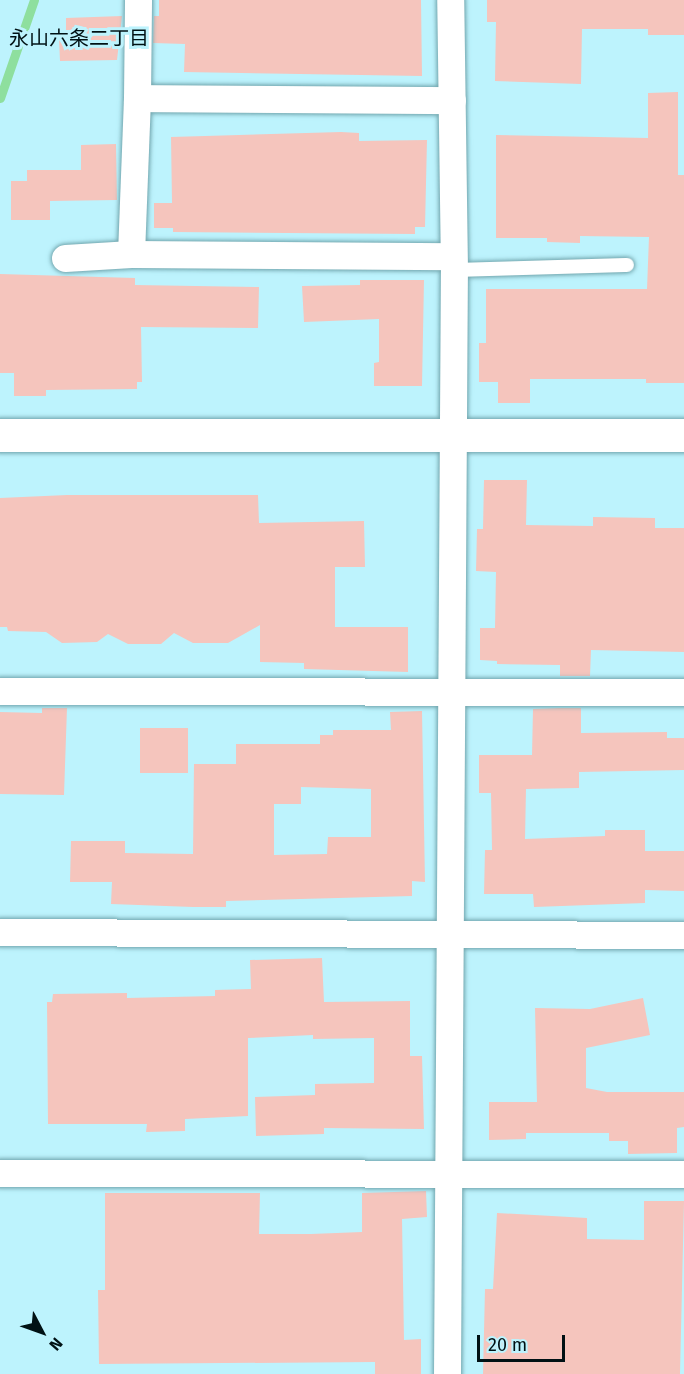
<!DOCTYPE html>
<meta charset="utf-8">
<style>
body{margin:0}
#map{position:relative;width:684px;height:1374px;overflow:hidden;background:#bdf3fd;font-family:"Fira Sans","Noto Sans JP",sans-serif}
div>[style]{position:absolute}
.stream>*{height:9px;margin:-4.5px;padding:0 4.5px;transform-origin:4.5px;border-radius:4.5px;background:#8edf9e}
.building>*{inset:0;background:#f5c5bd;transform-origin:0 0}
.roads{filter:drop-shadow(0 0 2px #72a6ae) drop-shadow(0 0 2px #72a6ae)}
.service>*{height:14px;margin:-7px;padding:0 7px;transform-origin:7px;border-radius:7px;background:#fff}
.minor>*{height:27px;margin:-13.5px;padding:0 13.5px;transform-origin:13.5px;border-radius:13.5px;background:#fff}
.tertiary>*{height:33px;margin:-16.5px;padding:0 16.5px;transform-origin:16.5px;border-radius:16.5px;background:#fff}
span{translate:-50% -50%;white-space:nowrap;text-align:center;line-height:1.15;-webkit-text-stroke:6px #bdf3fd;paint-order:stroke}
.neighbourhood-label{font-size:20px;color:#001114}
.north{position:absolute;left:12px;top:1302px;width:60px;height:60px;-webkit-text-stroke:4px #bdf3fd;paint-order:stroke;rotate:131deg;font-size:16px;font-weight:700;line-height:24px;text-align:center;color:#001114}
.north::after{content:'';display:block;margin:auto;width:21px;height:27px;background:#001114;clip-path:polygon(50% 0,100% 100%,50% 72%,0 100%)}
.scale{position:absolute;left:477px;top:1335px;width:88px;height:27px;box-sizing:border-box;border:3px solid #001114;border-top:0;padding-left:8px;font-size:18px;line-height:21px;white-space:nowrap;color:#001114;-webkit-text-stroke:4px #bdf3fd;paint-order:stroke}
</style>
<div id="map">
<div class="stream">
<div style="left:0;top:98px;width:104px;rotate:-70.9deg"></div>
</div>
<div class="building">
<div style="clip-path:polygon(159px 0,421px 0,422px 76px,184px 72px,185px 44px,153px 43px,154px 16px,159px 16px)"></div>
<div style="clip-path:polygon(487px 0,684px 0,684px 35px,648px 35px,648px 29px,582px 29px,581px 84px,495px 81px,496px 22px,487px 22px)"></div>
<div style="clip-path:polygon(122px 16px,117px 60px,60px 61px,59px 39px,66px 37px,66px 18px)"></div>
<div style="clip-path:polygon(678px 92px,678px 175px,684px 175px,684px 383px,646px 383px,646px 379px,530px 379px,530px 403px,498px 403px,498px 382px,479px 382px,479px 343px,486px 343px,486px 289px,647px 289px,649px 237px,580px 236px,580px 243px,547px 242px,547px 238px,496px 238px,496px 135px,648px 138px,648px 93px)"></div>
<div style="clip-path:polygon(341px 132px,359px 133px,359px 141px,427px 140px,425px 227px,415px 227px,415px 234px,173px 232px,173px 228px,154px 228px,154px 203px,172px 203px,171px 137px)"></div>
<div style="clip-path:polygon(116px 144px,117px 200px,50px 201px,50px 220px,11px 220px,11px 181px,27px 181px,27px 170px,81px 170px,81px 145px)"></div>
<div style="clip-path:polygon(0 274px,135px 278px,135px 285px,259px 287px,258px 328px,141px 327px,142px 382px,137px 382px,137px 389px,46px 390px,46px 396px,14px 396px,14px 373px,0 373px)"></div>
<div style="clip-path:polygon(360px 280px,424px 280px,422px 386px,374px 386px,374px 363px,379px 362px,379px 319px,304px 322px,302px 286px,360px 285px)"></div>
<div style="clip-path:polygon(484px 480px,527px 480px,526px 525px,593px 526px,593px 517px,655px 518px,655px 528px,684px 528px,684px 652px,591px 650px,590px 676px,560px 676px,560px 665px,497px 664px,497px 661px,480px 660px,480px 628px,495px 628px,496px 572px,476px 571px,477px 529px,483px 529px)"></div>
<div style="clip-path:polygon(67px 495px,258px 495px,259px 523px,364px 521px,365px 567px,335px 567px,335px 627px,408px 627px,408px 672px,304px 669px,304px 663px,260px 662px,260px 625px,228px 643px,193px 643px,174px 633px,161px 644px,128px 644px,108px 634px,97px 642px,62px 643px,46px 632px,8px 631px,7px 627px,0 627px,0 498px)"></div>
<div style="clip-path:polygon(42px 708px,67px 708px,64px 795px,0 794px,0 712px,42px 713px)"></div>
<div style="clip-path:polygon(559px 708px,581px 708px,581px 733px,667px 732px,667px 738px,684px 738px,684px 770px,579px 772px,579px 788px,526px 789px,525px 839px,605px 836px,605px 830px,645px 830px,645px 851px,684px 851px,684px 891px,645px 890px,645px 903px,534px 907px,533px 894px,484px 894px,485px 850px,492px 850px,491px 793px,479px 793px,479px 755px,532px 755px,533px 709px)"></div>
<div style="clip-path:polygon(evenodd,422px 711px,425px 882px,412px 881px,412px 896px,226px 901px,226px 907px,193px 907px,111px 904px,112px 882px,70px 882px,71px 841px,125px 841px,125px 853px,193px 854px,194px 764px,236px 764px,236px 744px,320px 744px,320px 735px,333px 735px,333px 730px,391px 730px,390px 712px,422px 711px,301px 787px,371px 789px,371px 837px,328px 837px,327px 854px,274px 855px,274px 804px,301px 804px,301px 787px)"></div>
<div style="left:140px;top:728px;width:48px;height:45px"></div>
<div style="clip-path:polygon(322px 958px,324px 1002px,410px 1001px,410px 1056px,422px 1056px,424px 1129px,324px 1128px,324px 1134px,256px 1136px,255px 1097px,315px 1095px,315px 1084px,374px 1083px,374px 1038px,313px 1039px,313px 1035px,248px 1038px,248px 1116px,185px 1119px,185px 1131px,146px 1132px,147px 1124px,48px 1124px,47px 1002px,52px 1002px,53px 994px,127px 993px,127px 998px,215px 996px,215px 990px,251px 989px,250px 960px)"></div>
<div style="clip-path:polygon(643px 998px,650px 1035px,586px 1048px,586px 1088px,607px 1092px,684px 1092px,684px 1127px,677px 1128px,677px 1153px,628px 1154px,628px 1141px,609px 1141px,609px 1133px,526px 1133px,526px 1139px,489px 1140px,489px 1102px,537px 1102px,535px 1008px,590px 1009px)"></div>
<div style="clip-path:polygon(426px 1191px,427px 1217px,402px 1219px,404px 1340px,421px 1339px,421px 1374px,375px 1374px,375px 1362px,99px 1364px,98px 1290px,105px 1290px,105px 1193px,260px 1193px,259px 1234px,311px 1234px,362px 1232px,362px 1193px)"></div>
<div style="clip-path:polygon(644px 1201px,684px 1201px,680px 1374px,483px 1374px,485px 1289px,493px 1289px,497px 1213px,587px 1218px,587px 1239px,644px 1240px)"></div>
</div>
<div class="roads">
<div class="service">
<div style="left:454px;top:270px;width:173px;rotate:-1.7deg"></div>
</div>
<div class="minor">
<div style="left:137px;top:98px;width:98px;rotate:-89.4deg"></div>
<div style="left:131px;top:254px;width:156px;rotate:-87.8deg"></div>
<div style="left:137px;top:98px;width:315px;rotate:0.4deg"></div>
<div style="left:65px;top:258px;width:66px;rotate:-3.5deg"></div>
<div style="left:131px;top:254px;width:322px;rotate:0.4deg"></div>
<div style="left:0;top:691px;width:684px;rotate:0.08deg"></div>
<div style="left:0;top:932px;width:684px;rotate:0.25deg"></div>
<div style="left:0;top:1173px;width:684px;rotate:0.08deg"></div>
<div style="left:447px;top:1374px;width:1104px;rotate:-89.64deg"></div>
<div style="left:454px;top:270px;width:270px;rotate:-90.8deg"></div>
</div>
<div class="tertiary">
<div style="left:0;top:435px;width:684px"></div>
</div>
</div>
<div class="neighbourhood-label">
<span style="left:79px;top:38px">永山六条二丁目</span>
</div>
<div class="north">N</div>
<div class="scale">20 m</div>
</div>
